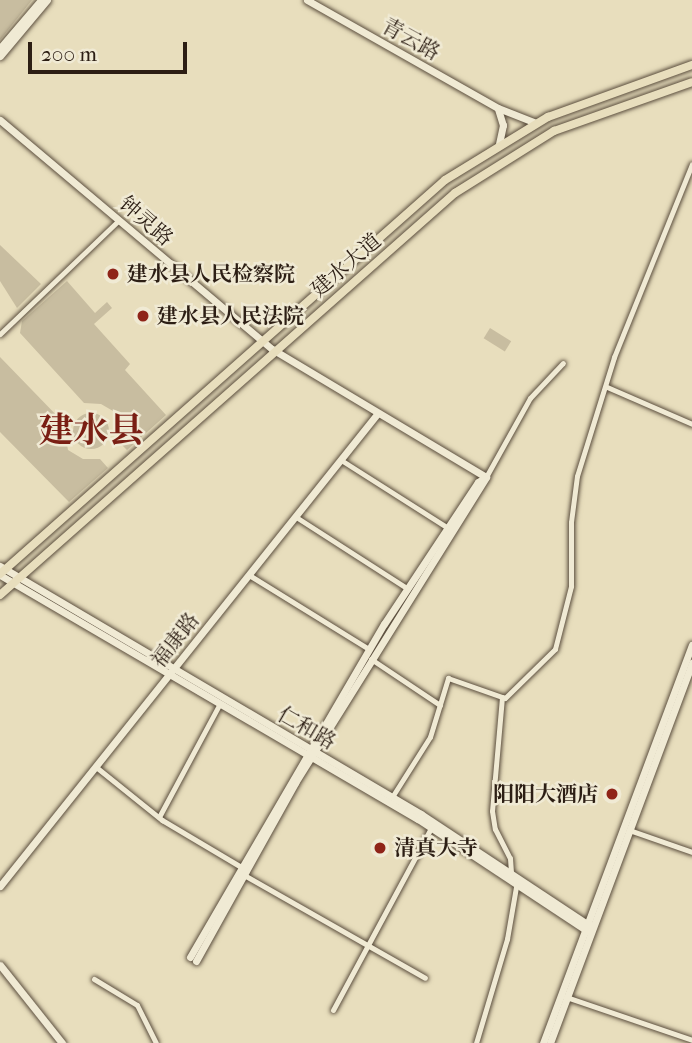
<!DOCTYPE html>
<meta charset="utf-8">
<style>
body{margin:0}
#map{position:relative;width:692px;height:1043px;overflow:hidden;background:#e8debd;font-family:"IM FELL French Canon","Noto Serif SC",serif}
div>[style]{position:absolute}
.green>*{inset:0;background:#c8bda0;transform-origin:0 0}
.round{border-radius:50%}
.roads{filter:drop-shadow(0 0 2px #5b4e3e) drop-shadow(0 0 2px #5b4e3e)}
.street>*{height:5px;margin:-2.5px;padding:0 2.5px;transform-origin:2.5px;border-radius:2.5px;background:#f0ead4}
.secondary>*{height:7px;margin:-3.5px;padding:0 3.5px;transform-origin:3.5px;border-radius:3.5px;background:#f0ead4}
.primary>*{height:8px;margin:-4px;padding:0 4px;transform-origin:4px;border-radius:4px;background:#e8debd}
.dots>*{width:19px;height:19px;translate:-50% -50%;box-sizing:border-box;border:4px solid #f0ead4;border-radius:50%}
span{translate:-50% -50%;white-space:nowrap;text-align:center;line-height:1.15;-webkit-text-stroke:5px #f0ead4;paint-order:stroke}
.street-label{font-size:21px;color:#2c1e14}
.poi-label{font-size:21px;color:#2c1e14;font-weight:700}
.left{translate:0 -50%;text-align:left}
.right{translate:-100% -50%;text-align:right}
.town-label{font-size:35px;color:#7a1f14;font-weight:700}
.scale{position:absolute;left:28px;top:42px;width:159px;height:32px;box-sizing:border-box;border:4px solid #2c1e14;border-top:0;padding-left:9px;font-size:21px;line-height:24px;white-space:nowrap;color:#2c1e14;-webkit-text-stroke:5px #f0ead4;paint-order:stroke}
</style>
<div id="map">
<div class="green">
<div style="clip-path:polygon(0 0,32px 0,0 40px)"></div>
<div style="clip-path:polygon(0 245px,41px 284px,17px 308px,0 281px)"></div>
<div style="clip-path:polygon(67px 281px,95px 313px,107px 302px,112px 308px,94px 324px,130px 364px,125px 370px,166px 415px,127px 450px,120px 443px,121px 428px,113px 411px,101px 404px,84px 403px,20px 333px,22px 321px)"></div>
<div style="left:490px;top:328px;width:25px;height:12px;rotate:32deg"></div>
<div style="clip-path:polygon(0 357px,63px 422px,68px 450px,83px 459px,100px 459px,108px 468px,69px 502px,0 432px)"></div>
<div class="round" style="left:73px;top:413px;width:36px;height:36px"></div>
</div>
<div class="roads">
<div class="street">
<div style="left:0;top:334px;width:163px;rotate:-43.8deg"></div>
<div style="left:607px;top:387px;width:93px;rotate:23.5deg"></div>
<div style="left:341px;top:460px;width:127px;rotate:32.4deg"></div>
<div style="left:486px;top:477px;width:90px;rotate:-60.9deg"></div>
<div style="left:530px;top:398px;width:48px;rotate:-46.7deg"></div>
<div style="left:296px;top:517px;width:133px;rotate:32.7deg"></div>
<div style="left:249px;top:575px;width:141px;rotate:31.7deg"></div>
<div style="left:371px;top:659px;width:83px;rotate:33.7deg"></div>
<div style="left:502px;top:697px;width:114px;rotate:95deg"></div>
<div style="left:492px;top:811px;width:18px;rotate:81deg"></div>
<div style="left:495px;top:829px;width:33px;rotate:63deg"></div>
<div style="left:510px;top:858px;width:16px;rotate:86deg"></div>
<div style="left:96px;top:767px;width:85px;rotate:38.8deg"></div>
<div style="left:162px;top:820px;width:94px;rotate:30.7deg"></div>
<div style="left:392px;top:797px;width:71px;rotate:-57.7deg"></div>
<div style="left:430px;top:737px;width:62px;rotate:-73deg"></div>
<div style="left:448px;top:678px;width:60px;rotate:19.3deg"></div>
<div style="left:505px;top:698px;width:70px;rotate:-44.4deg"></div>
<div style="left:555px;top:649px;width:65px;rotate:-75.7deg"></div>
<div style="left:571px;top:586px;width:64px;rotate:-90deg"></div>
<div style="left:571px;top:522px;width:46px;rotate:-82.6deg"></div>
<div style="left:577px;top:476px;width:125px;rotate:-72.7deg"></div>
<div style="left:614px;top:357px;width:208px;rotate:-68deg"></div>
<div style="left:159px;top:817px;width:127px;rotate:-61.8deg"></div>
<div style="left:629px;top:830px;width:67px;rotate:19.2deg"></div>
<div style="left:244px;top:875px;width:208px;rotate:29.6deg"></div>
<div style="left:94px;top:979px;width:50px;rotate:31.2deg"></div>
<div style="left:137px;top:1005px;width:42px;rotate:63.4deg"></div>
<div style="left:566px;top:997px;width:133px;rotate:18.8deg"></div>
<div style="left:333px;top:1010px;width:207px;rotate:-61.7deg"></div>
<div style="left:476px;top:1043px;width:109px;rotate:-73.4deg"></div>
<div style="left:507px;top:939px;width:53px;rotate:-80.2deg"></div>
</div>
<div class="secondary">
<div style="left:307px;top:0;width:219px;rotate:29.5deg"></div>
<div style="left:498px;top:108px;width:41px;rotate:21.5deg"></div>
<div style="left:0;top:48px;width:63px;rotate:-49.5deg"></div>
<div style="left:0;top:56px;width:73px;rotate:-50deg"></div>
<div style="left:498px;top:109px;width:17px;rotate:73deg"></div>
<div style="left:503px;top:125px;width:19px;rotate:102deg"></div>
<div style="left:0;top:120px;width:356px;rotate:40.1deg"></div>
<div style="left:272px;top:349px;width:249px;rotate:30.9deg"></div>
<div style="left:0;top:566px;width:489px;rotate:30.5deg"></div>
<div style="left:421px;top:814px;width:205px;rotate:33.5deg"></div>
<div style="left:0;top:575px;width:484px;rotate:30.3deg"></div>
<div style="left:418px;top:819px;width:206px;rotate:33.5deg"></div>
<div style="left:0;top:886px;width:604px;rotate:-51.38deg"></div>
<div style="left:190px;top:957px;width:385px;rotate:-59.8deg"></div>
<div style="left:384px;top:624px;width:170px;rotate:-56.5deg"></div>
<div style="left:478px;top:482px;width:9px;rotate:-32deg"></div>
<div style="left:196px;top:961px;width:204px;rotate:-60.9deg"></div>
<div style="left:295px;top:783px;width:361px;rotate:-58deg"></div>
<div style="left:0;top:965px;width:100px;rotate:51.5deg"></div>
<div style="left:543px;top:1043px;width:425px;rotate:-69.5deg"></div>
<div style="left:550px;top:1043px;width:406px;rotate:-69.5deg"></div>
</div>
<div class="primary">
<div style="left:0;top:574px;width:594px;rotate:-41.52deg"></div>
<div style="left:445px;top:180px;width:121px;rotate:-31.5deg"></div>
<div style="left:548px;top:117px;width:153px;rotate:-19.9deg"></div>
<div style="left:0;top:595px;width:607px;rotate:-41.46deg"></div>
<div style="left:455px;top:193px;width:117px;rotate:-32.1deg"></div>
<div style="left:554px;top:131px;width:146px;rotate:-19.5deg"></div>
</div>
</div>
<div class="dots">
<div style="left:113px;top:274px;background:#8f2418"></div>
<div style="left:143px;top:316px;background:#8f2418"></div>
<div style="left:612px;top:794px;background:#8f2418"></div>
<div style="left:380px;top:848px;background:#8f2418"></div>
</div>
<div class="street-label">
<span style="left:411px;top:39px;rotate:29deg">青云路</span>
<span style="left:146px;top:221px;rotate:41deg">钟灵路</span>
<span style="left:346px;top:265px;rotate:-41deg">建水大道</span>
<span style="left:175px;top:640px;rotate:-52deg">福康路</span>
<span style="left:307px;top:728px;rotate:30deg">仁和路</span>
</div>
<div class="poi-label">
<span class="left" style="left:127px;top:274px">建水县人民检察院</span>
<span class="left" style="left:157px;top:316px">建水县人民法院</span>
<span class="right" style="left:598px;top:794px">阳阳大酒店</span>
<span class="left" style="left:394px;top:848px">清真大寺</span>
</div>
<div class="town-label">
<span style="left:91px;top:431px">建水县</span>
</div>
<div class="scale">200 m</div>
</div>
